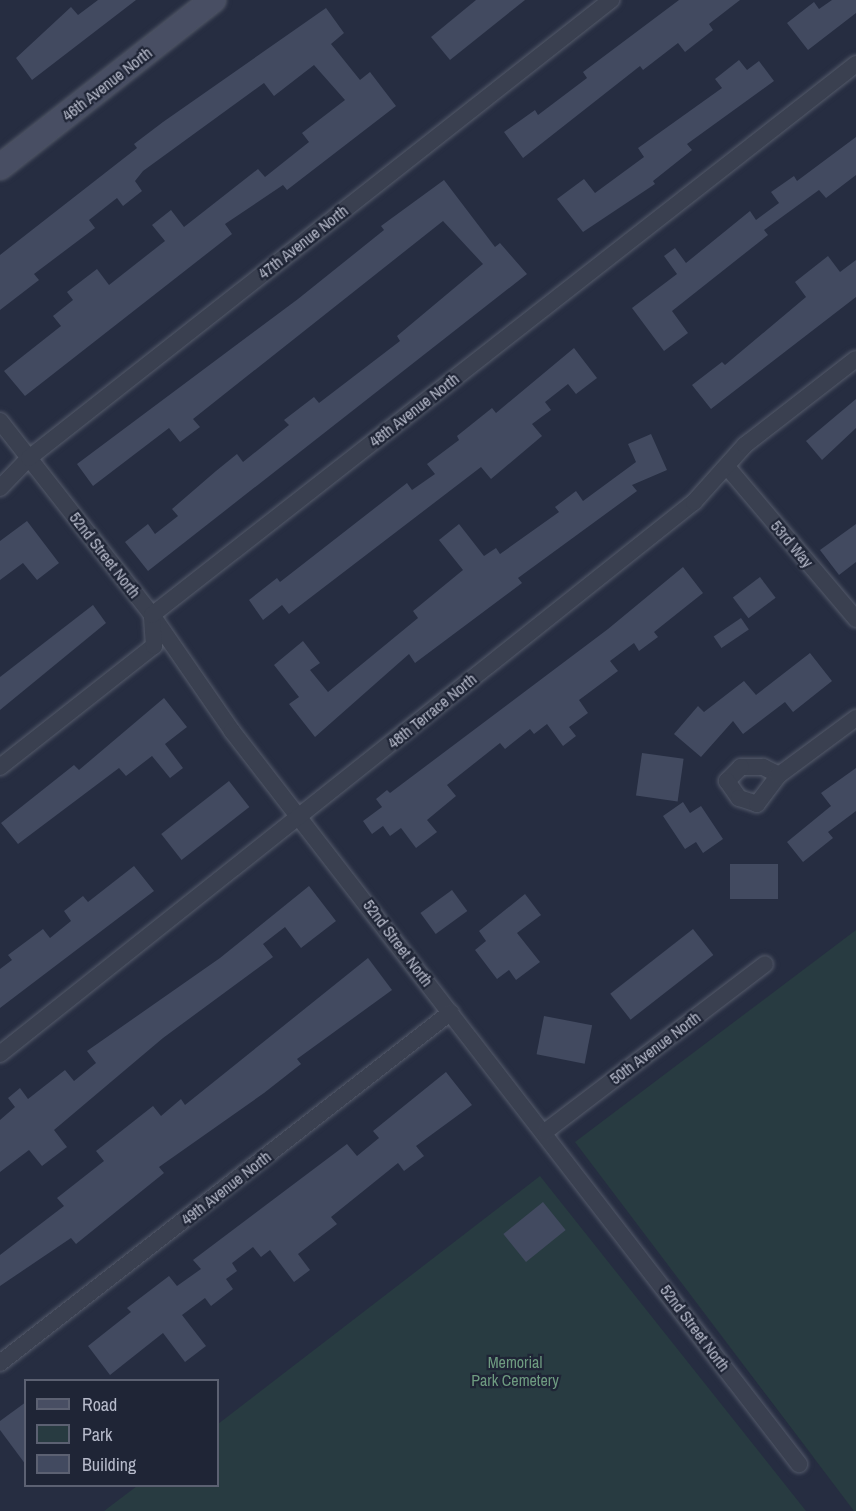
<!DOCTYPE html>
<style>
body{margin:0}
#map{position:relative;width:856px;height:1511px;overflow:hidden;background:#262d41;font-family:"Archivo Narrow",sans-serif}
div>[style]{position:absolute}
.green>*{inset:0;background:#283b41}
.building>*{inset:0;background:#424a60;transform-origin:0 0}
.roads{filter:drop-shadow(0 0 2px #555b6b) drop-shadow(0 0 2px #555b6b)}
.street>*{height:16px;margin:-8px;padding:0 8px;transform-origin:8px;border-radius:8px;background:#3a4050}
.secondary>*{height:24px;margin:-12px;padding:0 12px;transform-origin:12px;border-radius:12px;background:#484e63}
span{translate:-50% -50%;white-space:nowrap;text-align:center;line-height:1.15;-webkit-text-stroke:4.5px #1f2536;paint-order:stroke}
.street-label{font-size:16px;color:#b7bbcb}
.park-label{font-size:16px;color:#6e9b80}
.legend{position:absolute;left:24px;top:1379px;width:195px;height:108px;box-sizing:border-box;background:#1f2536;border:2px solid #5c6172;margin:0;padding:8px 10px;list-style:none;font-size:18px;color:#b7bbcb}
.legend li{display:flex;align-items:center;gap:12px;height:30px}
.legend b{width:30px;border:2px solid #5c6172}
</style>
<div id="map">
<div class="green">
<div style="clip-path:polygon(856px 930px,856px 1511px,854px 1511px,575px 1142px)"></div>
<div style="clip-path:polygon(540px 1176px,806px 1511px,104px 1511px,137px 1486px,218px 1486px,218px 1424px)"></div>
</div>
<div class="building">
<div style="clip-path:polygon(98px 0,136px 0,32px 80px,16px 58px,71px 7px,78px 15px)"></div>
<div style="clip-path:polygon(476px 0,525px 0,450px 60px,431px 37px)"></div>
<div style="clip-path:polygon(679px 0,740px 0,709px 24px,713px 30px,685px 52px,678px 43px,643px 70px,640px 66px,523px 158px,504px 132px,535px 110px,538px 115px,587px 78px,583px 72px)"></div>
<div style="clip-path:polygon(832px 0,856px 0,856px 13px,808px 50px,787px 23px,814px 2px,819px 9px)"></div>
<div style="clip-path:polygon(326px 8px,344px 33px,331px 44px,360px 80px,370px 72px,396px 106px,287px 190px,283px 185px,225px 224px,232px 234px,25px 396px,4px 371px,61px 326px,53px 316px,73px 300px,67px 292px,97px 269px,109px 285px,165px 241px,152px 225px,171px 210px,184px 227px,258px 169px,265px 177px,309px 142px,302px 133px,345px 100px,314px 65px,274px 96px,264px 83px,143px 171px,135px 181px,142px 191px,123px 206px,117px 198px,89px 220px,95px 228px,34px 274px,39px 280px,0 310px,0 255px,137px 148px,134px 144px,163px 122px)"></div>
<div style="clip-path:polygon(739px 60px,747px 70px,759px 61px,774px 81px,687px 144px,692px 150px,653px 181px,655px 184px,583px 232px,557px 199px,584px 179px,595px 193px,644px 157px,638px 148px,722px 88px,715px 79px)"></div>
<div style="clip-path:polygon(856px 137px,856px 175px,826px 198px,819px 190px,764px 230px,768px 235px,672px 311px,688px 333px,664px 351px,632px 308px,677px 274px,664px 256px,675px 248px,686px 263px,750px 211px,756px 220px,779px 203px,771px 192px,794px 176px,797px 181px)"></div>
<div style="clip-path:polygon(444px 180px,495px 247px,500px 243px,527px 274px,148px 571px,125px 542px,148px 524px,155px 534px,178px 516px,172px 509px,216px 471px,237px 454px,243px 462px,289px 425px,284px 420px,314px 397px,319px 403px,400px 341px,397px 336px,483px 264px,443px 221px,193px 419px,200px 427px,180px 442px,169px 428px,93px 486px,77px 464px,298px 299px,384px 230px,381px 226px)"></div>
<div style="clip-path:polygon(828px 256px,840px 272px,856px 260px,856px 297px,711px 409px,692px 385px,722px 362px,725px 365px,806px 297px,795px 282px)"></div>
<div style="clip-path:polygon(574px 348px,597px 378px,576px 394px,568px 384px,545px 402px,551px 410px,532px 424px,542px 436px,491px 479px,481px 467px,289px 614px,282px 605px,263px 620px,249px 600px,277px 578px,280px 582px,407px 483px,412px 490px,435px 474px,427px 464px,459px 440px,457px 436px,492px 408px,496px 413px)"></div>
<div style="clip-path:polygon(856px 399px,856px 428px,822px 460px,806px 441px)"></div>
<div style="clip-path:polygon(651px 434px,667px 470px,632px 485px,637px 491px,518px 578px,522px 583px,415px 663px,409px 654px,315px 737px,289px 704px,299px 697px,274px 665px,303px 641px,320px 663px,310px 670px,328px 692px,418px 618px,413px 611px,463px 570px,439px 540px,459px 524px,484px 556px,496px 548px,500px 554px,559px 512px,555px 507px,576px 491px,583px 501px,636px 462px,628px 444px)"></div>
<div style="clip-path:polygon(27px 521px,59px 563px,37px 580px,23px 563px,0 580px,0 541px)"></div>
<div style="clip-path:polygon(856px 524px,856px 562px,839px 575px,820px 550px)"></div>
<div style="clip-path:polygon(683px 567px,703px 593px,654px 632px,658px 637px,639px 651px,634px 643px,610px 661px,618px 671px,579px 700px,588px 713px,569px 727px,576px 736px,563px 746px,547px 724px,534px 734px,530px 729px,505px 749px,500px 743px,447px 785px,456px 796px,427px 820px,437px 832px,416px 848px,401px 828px,390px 836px,383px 826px,372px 834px,363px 821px,382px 807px,376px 799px,387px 790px,390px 793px,608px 629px)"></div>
<div style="left:760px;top:577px;width:26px;height:34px;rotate:53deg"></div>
<div style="clip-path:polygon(93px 605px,106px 623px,0 710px,0 677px)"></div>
<div style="left:741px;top:618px;width:14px;height:33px;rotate:56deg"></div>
<div style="clip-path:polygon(810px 653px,832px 681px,793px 712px,785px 702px,743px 734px,733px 721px,701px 757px,674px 734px,698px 706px,704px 712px,744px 681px,756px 695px)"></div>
<div style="clip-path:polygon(164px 698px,187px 727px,165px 744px,183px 768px,170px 778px,152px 756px,126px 776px,119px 768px,18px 844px,1px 823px,74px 765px,79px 770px)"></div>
<div style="left:642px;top:753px;width:42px;height:43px;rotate:8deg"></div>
<div style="clip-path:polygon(856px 768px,856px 811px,828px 832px,833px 838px,803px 862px,787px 842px,831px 806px,821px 793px)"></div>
<div style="left:229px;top:781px;width:33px;height:86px;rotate:52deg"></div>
<div style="clip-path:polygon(683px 802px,690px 813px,701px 806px,723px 839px,703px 853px,696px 842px,685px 849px,663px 816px)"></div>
<div style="left:730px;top:864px;width:48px;height:35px"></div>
<div style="clip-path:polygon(134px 866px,154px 891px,0 1008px,0 969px,12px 960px,8px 955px,43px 929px,50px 938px,71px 921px,64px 911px,83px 896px,88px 902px)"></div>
<div style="clip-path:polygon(309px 886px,336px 921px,301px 948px,285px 927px,263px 944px,273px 957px,163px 1038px,54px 1130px,67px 1147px,42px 1166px,29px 1150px,0 1172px,0 1120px,15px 1107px,8px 1098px,20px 1088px,28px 1099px,65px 1070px,74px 1081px,96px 1063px,87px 1051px,220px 958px)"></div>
<div style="left:452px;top:890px;width:26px;height:39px;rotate:54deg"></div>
<div style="clip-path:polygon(525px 894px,541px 915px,517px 933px,540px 962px,516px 980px,509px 970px,497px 979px,475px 950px,486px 941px,479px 931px)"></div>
<div style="left:693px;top:929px;width:33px;height:105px;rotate:52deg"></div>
<div style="clip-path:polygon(368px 958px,392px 990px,297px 1059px,301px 1064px,264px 1093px,159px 1167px,164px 1173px,76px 1244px,71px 1238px,0 1286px,0 1255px,64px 1206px,57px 1198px,104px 1161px,96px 1151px,153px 1106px,161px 1116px,181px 1099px,185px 1105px)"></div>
<div style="left:544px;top:1016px;width:49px;height:39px;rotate:11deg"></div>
<div style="clip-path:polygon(446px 1072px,472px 1105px,416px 1146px,424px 1156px,404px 1171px,398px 1163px,331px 1217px,337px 1224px,298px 1254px,310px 1270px,294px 1282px,270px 1250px,261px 1257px,253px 1247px,232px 1263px,237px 1271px,226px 1279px,233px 1289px,211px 1306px,205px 1298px,182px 1315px,206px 1346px,185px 1362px,163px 1333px,110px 1375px,88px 1346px,131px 1312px,127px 1308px,169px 1276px,177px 1286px,201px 1269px,193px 1260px,347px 1144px,357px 1156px,379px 1138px,373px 1131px)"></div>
<div style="left:543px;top:1202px;width:36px;height:51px;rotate:51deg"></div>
<div style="clip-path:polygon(26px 1402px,26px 1465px,0 1430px,0 1421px)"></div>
</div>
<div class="roads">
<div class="street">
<div style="left:0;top:421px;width:246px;rotate:51.9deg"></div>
<div style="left:152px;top:615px;width:141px;rotate:55.4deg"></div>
<div style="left:232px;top:731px;width:927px;rotate:52.28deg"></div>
<div style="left:728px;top:468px;width:198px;rotate:49.7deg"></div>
<div style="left:0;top:488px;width:42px;rotate:-46deg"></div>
<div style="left:29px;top:458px;width:741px;rotate:-38.2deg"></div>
<div style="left:0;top:767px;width:196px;rotate:-38.2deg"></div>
<div style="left:154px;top:646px;width:31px;rotate:-94deg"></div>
<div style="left:152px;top:615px;width:894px;rotate:-38.05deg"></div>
<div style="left:779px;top:775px;width:18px;rotate:-153deg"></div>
<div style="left:763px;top:767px;width:22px;rotate:180deg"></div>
<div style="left:741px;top:767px;width:20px;rotate:135deg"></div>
<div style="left:727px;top:781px;width:21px;rotate:55deg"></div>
<div style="left:739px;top:798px;width:19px;rotate:18deg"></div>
<div style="left:757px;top:804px;width:36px;rotate:-53deg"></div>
<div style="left:779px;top:775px;width:96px;rotate:-36.5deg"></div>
<div style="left:0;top:1054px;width:887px;rotate:-38.5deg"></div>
<div style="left:694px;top:502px;width:76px;rotate:-48.2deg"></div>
<div style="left:745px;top:445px;width:140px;rotate:-37.8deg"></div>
<div style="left:546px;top:1131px;width:275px;rotate:-37.3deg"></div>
<div style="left:0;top:1363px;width:571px;rotate:-37.89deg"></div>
</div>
<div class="secondary">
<div style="left:0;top:167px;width:271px;rotate:-38.1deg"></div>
</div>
</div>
<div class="street-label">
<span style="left:107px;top:84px;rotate:-38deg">46th Avenue North</span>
<span style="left:303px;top:242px;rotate:-38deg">47th Avenue North</span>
<span style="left:414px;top:410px;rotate:-38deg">48th Avenue North</span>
<span style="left:792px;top:544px;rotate:50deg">53rd Way</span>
<span style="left:105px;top:555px;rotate:52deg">52nd Street North</span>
<span style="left:432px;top:711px;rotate:-39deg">48th Terrace North</span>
<span style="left:398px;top:943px;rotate:53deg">52nd Street North</span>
<span style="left:655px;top:1048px;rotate:-37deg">50th Avenue North</span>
<span style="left:226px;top:1188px;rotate:-38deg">49th Avenue North</span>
<span style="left:695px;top:1328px;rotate:53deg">52nd Street North</span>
</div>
<div class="park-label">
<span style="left:515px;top:1371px">Memorial<br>Park Cemetery</span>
</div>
<ul class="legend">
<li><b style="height:8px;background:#484e63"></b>Road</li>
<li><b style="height:16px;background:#283b41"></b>Park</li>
<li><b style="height:16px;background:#424a60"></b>Building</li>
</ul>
</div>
